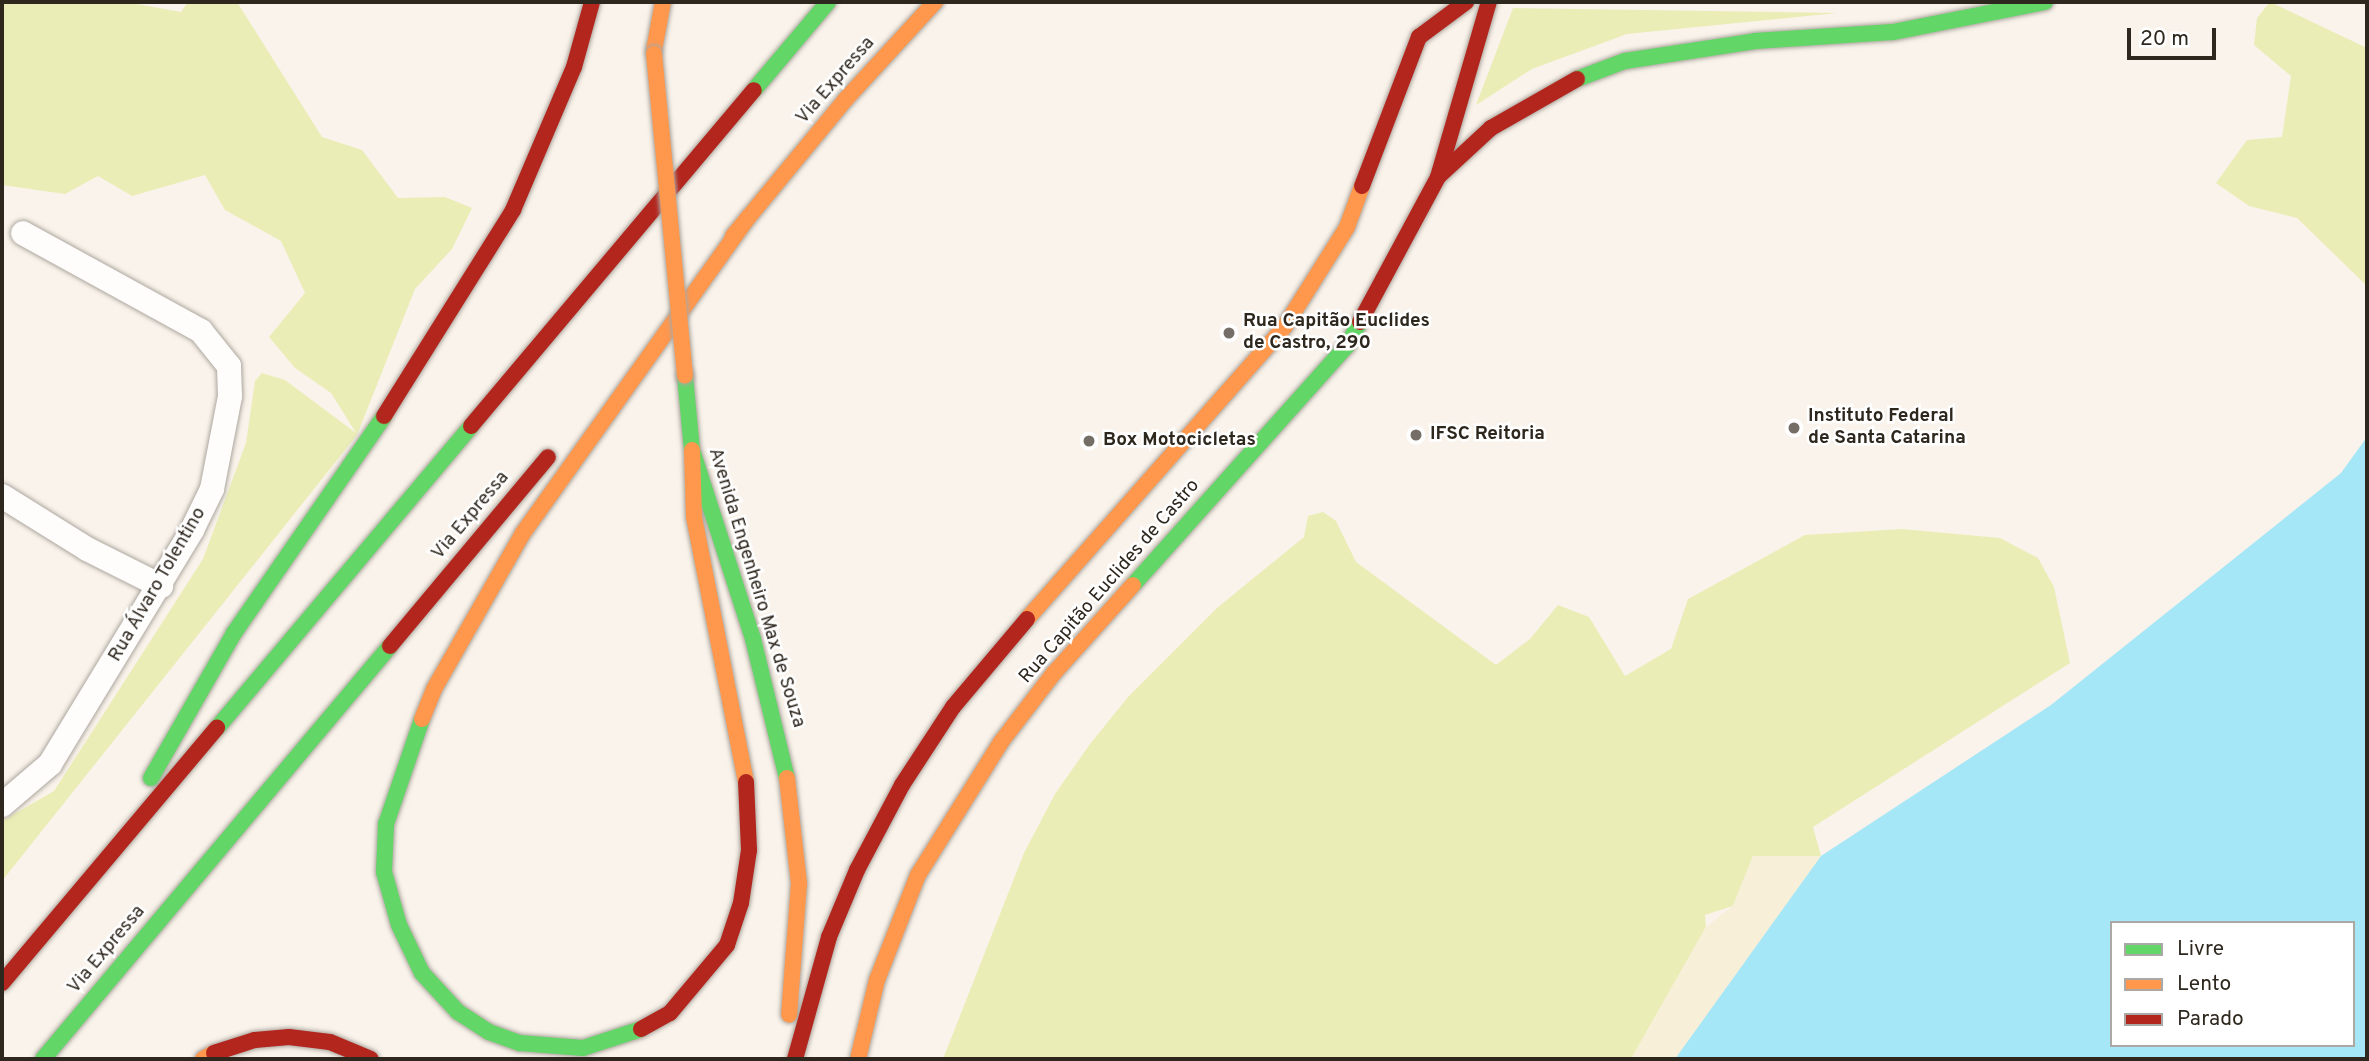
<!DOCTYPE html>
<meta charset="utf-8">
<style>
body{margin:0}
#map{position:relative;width:2369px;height:1061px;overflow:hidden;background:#f9f3eb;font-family:Overpass,sans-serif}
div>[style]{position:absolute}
.green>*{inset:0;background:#ebedb7}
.sand>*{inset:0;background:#f7efd7}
.water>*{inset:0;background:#a5e6f7}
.roads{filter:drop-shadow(0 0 2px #ada79f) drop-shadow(0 0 2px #ada79f)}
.street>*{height:24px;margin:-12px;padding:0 12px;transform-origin:12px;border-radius:12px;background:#fefdfc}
.fast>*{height:16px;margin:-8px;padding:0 8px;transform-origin:8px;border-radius:8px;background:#63d668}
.slow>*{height:16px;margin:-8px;padding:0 8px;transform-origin:8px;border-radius:8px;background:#ff974d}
.jam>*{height:16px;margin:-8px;padding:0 8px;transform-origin:8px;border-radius:8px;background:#b3261e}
.bridges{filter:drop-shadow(0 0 2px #ada79f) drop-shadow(0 0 2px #ada79f)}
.slow-bridge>*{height:16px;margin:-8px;padding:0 8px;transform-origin:8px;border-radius:8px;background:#ff974d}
.dots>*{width:19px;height:19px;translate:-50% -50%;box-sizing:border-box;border:4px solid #fff;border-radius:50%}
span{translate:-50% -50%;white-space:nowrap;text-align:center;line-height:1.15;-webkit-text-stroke:5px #fff;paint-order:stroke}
.street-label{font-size:19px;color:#2e271e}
.poi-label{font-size:19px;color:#2e271e;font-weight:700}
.left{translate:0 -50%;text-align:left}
.frame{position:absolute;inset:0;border:4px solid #2e271e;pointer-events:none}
.legend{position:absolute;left:2110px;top:921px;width:245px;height:126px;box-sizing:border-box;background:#fff;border:2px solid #aba9a5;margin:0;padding:9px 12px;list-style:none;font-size:21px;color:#2e271e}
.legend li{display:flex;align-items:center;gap:14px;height:35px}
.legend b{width:35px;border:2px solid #aba9a5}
.scale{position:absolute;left:2127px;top:28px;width:89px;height:32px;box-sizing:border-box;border:4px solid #2e271e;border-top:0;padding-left:9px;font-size:21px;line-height:24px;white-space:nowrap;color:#2e271e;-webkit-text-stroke:5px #fff;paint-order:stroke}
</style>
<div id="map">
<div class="green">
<div style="clip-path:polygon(2px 2px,126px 2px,181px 12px,188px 2px,237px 2px,322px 137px,362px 150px,398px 198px,445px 197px,472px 208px,452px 249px,415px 289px,357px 435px,2px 881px,2px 821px,54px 791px,203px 559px,246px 443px,255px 381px,262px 373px,285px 380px,356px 433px,331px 393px,295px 368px,269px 337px,305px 293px,281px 241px,225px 210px,205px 175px,132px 196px,98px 176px,65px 194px,2px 185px)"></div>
<div style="clip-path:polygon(2270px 2px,2367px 48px,2367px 286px,2297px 218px,2249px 206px,2216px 183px,2247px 140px,2282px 137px,2291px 76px,2254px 45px,2257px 18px)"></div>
<div style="clip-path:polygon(1513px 8px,1837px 13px,1627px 34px,1532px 69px,1476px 105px)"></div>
<div style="clip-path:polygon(1323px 512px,1336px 521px,1356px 562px,1496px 665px,1530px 639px,1558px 605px,1589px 617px,1625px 676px,1671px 649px,1688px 599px,1805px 535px,1902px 529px,2000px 538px,2038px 558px,2054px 587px,2070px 663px,1813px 827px,1821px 856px,1753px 856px,1733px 906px,1705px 915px,1706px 927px,1631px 1059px,943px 1059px,1024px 853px,1055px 794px,1090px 744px,1128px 697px,1217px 608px,1304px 537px,1308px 516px)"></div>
</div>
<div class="sand">
<div style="clip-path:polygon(1753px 856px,1821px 856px,1675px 1059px,1631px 1059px,1706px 927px,1733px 906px)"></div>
</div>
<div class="water">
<div style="clip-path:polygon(evenodd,2367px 437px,2367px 1059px,1675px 1059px,1821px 856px,2051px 705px,2341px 473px,2367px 437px,2112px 923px,2353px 923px,2353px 1045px,2112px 1045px,2112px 923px)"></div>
</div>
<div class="roads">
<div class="street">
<div style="left:2px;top:496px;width:100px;rotate:31.9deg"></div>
<div style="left:87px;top:549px;width:83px;rotate:26.6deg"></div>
<div style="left:2px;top:805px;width:63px;rotate:-40.5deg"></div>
<div style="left:50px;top:764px;width:274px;rotate:-58.7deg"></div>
<div style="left:192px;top:530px;width:46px;rotate:-64deg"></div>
<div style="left:212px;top:489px;width:95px;rotate:-79deg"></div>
<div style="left:230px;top:396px;width:30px;rotate:-92deg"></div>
<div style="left:229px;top:366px;width:45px;rotate:-128.7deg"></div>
<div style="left:201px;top:331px;width:203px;rotate:-151.2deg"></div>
</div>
<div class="fast">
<div style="left:1577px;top:79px;width:51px;rotate:-20.6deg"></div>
<div style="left:1625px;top:61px;width:132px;rotate:-8.7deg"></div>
<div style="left:1755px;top:41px;width:138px;rotate:-3.7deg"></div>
<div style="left:1893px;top:32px;width:155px;rotate:-11.2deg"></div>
<div style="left:754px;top:90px;width:115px;rotate:-49.9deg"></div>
<div style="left:685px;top:376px;width:74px;rotate:84.6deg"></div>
<div style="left:692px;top:450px;width:199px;rotate:72.1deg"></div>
<div style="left:753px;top:639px;width:143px;rotate:76.3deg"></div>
<div style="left:1133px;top:585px;width:321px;rotate:-48.2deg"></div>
<div style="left:1347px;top:346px;width:27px;rotate:-62deg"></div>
<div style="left:422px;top:719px;width:111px;rotate:108.9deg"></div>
<div style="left:386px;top:824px;width:48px;rotate:92.4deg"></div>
<div style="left:384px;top:872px;width:55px;rotate:74.2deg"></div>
<div style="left:399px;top:925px;width:53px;rotate:64.4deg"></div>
<div style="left:422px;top:973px;width:53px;rotate:47.3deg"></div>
<div style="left:458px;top:1012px;width:37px;rotate:33deg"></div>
<div style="left:489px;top:1032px;width:33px;rotate:20deg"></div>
<div style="left:520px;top:1043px;width:63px;rotate:4.5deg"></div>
<div style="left:583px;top:1048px;width:61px;rotate:-18.1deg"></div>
<div style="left:217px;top:728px;width:395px;rotate:-49.9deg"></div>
<div style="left:151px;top:778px;width:167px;rotate:-60.2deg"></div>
<div style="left:234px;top:633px;width:264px;rotate:-55.3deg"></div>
<div style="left:43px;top:1059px;width:539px;rotate:-49.96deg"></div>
</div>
<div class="slow">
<div style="left:654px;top:50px;width:49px;rotate:-79.4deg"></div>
<div style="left:733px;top:236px;width:178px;rotate:-50.5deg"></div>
<div style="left:846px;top:99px;width:132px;rotate:-47.5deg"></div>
<div style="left:692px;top:450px;width:67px;rotate:88.3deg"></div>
<div style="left:694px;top:517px;width:270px;rotate:78.9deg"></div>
<div style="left:1027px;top:619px;width:390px;rotate:-48.6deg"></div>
<div style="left:1285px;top:326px;width:117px;rotate:-57.9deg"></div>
<div style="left:1347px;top:227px;width:44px;rotate:-69.9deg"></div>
<div style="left:422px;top:719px;width:32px;rotate:-68deg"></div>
<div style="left:434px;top:689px;width:180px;rotate:-60.3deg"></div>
<div style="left:523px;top:533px;width:387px;rotate:-54.5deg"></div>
<div style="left:787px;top:778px;width:106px;rotate:83.5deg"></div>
<div style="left:799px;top:883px;width:132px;rotate:94.3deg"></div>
<div style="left:203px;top:1059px;width:13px;rotate:-29deg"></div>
<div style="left:858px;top:1059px;width:81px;rotate:-76.5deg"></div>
<div style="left:877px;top:980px;width:113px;rotate:-68.7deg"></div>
<div style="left:918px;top:875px;width:157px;rotate:-58deg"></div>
<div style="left:1001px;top:742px;width:87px;rotate:-52.5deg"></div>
<div style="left:1054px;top:673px;width:118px;rotate:-48.1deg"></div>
</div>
<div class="jam">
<div style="left:1438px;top:177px;width:182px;rotate:-73.8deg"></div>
<div style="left:1362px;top:186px;width:160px;rotate:-69.1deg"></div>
<div style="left:1419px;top:37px;width:59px;rotate:-36.7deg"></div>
<div style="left:1360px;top:322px;width:165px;rotate:-61.7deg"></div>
<div style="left:1438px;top:177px;width:72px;rotate:-42.8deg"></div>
<div style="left:1491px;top:128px;width:99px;rotate:-29.7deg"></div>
<div style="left:384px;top:416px;width:243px;rotate:-57.9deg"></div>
<div style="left:513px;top:210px;width:155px;rotate:-66.9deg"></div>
<div style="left:574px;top:67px;width:67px;rotate:-74.5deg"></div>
<div style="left:471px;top:426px;width:439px;rotate:-49.9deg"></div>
<div style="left:390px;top:646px;width:246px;rotate:-50.1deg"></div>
<div style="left:2px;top:983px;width:334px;rotate:-49.9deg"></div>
<div style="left:641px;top:1029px;width:33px;rotate:-29deg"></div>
<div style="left:670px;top:1013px;width:89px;rotate:-50deg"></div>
<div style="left:727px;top:945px;width:44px;rotate:-71.6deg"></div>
<div style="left:741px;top:903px;width:54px;rotate:-81.4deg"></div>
<div style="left:749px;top:850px;width:68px;rotate:-92.5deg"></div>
<div style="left:214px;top:1053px;width:43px;rotate:-17.6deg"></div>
<div style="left:255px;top:1040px;width:34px;rotate:-5deg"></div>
<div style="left:289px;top:1037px;width:41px;rotate:7deg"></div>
<div style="left:330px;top:1042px;width:44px;rotate:22.5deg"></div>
<div style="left:795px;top:1059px;width:127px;rotate:-74.4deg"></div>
<div style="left:829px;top:937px;width:73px;rotate:-67.3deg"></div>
<div style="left:857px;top:870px;width:96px;rotate:-62.1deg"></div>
<div style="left:902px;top:785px;width:93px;rotate:-56.8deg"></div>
<div style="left:953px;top:707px;width:115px;rotate:-49.9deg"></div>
</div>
</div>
<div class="bridges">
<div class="slow-bridge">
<div style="left:654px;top:54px;width:323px;rotate:84.5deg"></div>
</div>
</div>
<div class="dots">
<div style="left:1229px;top:333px;background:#756e66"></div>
<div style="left:1794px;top:428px;background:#756e66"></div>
<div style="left:1416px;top:435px;background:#756e66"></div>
<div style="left:1089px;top:441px;background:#756e66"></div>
</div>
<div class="street-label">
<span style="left:836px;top:81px;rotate:-49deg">Via Expressa</span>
<span style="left:471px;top:516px;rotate:-50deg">Via Expressa</span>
<span style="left:1110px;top:582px;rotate:-49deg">Rua Capitão Euclides de Castro</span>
<span style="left:158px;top:585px;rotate:-60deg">Rua Álvaro Tolentino</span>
<span style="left:756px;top:588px;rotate:73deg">Avenida Engenheiro Max de Souza</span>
<span style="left:107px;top:950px;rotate:-50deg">Via Expressa</span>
</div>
<div class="poi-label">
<span class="left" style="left:1243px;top:333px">Rua Capitão Euclides<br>de Castro, 290</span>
<span class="left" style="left:1808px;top:428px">Instituto Federal<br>de Santa Catarina</span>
<span class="left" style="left:1430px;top:435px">IFSC Reitoria</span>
<span class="left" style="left:1103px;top:441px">Box Motocicletas</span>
</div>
<div class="frame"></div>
<ul class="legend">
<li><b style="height:9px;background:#63d668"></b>Livre</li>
<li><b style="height:9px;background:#ff974d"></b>Lento</li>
<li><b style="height:9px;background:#b3261e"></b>Parado</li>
</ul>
<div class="scale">20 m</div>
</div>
